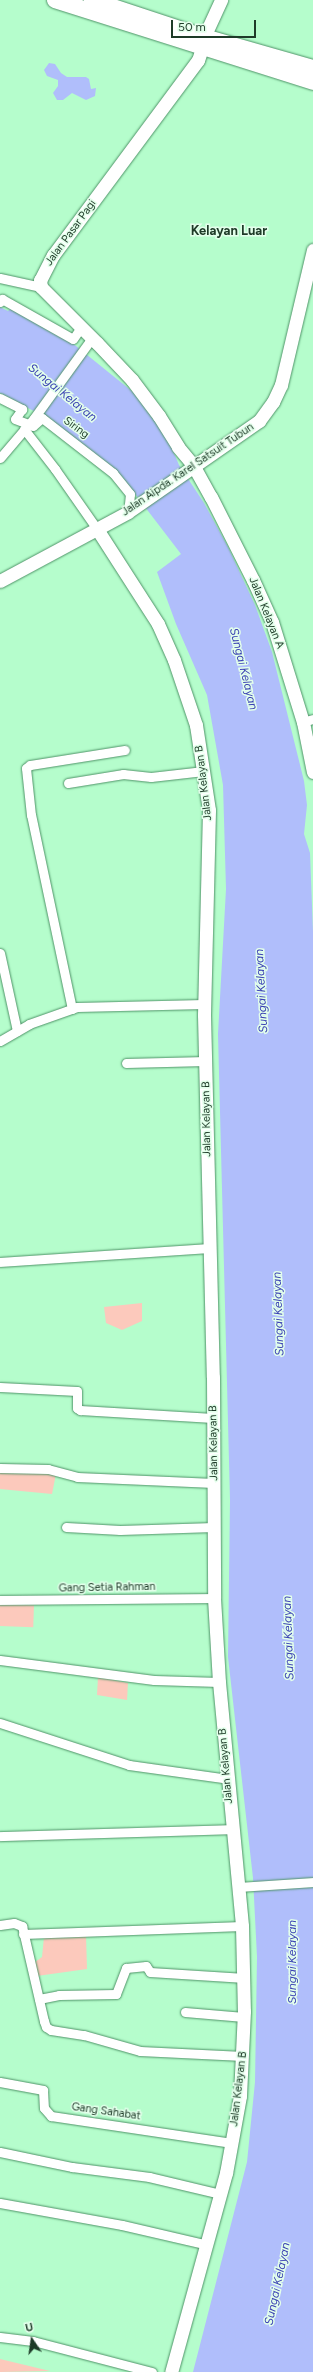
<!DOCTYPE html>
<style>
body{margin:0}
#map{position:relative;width:313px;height:2372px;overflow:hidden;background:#b5fdcc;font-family:Figtree,sans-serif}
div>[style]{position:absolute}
.green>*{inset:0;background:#fcc9bc;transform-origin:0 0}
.water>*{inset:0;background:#b0befb}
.roads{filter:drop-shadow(0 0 1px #4f9468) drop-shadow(0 0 1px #4f9468)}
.street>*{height:9px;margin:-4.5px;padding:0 4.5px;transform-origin:4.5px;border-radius:4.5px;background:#fff}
.secondary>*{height:13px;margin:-6.5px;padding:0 6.5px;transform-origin:6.5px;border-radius:6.5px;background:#fff}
.highway>*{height:16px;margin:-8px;padding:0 8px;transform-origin:8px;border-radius:8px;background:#fff}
span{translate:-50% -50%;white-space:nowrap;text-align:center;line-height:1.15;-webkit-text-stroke:3px #e3ffeb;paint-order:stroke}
.street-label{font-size:11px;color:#1e3b28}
.water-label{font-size:12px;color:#3b42b4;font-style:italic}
.quarter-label{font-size:13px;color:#1e3b28;font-weight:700}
.north{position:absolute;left:12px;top:2320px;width:40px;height:40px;-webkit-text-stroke:3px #e3ffeb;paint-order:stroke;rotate:347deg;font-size:11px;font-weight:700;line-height:16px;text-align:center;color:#1e3b28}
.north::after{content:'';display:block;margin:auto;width:14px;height:18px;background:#1e3b28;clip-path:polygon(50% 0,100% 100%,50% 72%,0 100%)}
.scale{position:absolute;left:171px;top:20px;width:85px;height:18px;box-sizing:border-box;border:2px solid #1e3b28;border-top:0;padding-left:5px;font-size:12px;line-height:14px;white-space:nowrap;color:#1e3b28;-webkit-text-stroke:3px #e3ffeb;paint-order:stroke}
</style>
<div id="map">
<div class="green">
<div style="clip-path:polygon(142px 1303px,142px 1321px,122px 1330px,106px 1323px,104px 1307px)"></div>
<div style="clip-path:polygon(0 1472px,44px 1472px,56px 1474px,52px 1494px,0 1489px)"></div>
<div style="left:0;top:1604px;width:34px;height:22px;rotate:2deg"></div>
<div style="clip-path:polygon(98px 1677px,128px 1683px,127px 1700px,97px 1695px)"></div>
<div style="clip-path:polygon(86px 1935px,87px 1969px,37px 1976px,35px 1962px,42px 1957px,44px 1937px)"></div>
<div style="clip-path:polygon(0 2359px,50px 2371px,0 2372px)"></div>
</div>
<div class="water">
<div style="clip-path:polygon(49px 63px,55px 64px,61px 73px,67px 77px,86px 77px,89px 79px,91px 89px,96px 88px,95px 96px,86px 100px,72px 93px,63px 100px,57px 100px,53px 93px,58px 86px,58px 80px,47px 76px,44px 70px)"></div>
<div style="clip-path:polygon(0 307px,8px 311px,11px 308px,63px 336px,76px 346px,133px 392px,168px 439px,179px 465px,204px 503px,228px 547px,255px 605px,272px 652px,304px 781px,307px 805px,304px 834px,310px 853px,313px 932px,313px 2372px,193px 2372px,247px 2162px,255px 2082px,257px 1957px,253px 1878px,228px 1657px,230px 1500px,218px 1034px,226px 889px,223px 785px,207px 695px,176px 624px,157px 572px,181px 554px,122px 477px,43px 416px,0 393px)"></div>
</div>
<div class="roads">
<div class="street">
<div style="left:0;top:278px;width:42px;rotate:12.4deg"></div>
<div style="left:0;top:302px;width:4px;rotate:-56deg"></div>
<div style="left:2px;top:299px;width:81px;rotate:29.4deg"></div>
<div style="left:73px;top:339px;width:14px;rotate:-56deg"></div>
<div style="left:0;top:398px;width:25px;rotate:27deg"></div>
<div style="left:22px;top:409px;width:12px;rotate:125deg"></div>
<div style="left:15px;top:419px;width:19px;rotate:21deg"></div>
<div style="left:33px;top:426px;width:12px;rotate:-42deg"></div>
<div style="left:42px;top:418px;width:90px;rotate:37.8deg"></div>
<div style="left:113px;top:473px;width:27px;rotate:51deg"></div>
<div style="left:130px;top:494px;width:18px;rotate:96deg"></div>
<div style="left:24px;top:429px;width:51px;rotate:52.2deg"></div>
<div style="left:55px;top:469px;width:73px;rotate:55deg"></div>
<div style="left:0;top:458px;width:52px;rotate:-49.6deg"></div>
<div style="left:34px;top:418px;width:99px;rotate:-54.1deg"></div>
<div style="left:303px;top:722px;width:10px;rotate:-17deg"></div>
<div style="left:68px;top:783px;width:56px;rotate:-9.3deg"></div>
<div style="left:123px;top:774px;width:28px;rotate:6deg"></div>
<div style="left:151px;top:777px;width:53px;rotate:-6.5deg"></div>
<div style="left:0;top:953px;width:80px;rotate:77.7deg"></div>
<div style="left:72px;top:1009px;width:198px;rotate:-101.9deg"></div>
<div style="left:31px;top:815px;width:47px;rotate:-96.1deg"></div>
<div style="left:26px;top:768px;width:5px;rotate:-37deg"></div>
<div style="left:30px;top:765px;width:96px;rotate:-9deg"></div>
<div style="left:0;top:1041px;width:34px;rotate:-30deg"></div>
<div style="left:29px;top:1024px;width:51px;rotate:-19.5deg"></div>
<div style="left:77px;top:1007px;width:127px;rotate:-1.4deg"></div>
<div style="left:126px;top:1063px;width:80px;rotate:-1.4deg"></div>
<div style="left:0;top:1262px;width:209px;rotate:-3.8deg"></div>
<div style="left:0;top:1387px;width:77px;rotate:3deg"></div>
<div style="left:77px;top:1391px;width:17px;rotate:90deg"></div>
<div style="left:77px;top:1408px;width:4px;rotate:34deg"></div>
<div style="left:80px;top:1410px;width:133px;rotate:3.4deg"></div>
<div style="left:0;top:1468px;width:48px;rotate:1.2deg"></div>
<div style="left:48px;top:1469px;width:30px;rotate:15deg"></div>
<div style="left:77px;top:1477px;width:137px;rotate:2.5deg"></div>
<div style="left:66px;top:1527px;width:54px;rotate:3.2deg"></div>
<div style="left:120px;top:1530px;width:94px;rotate:-1.8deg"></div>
<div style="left:0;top:1600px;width:214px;rotate:-0.5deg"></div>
<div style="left:0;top:1660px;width:155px;rotate:7.4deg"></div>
<div style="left:154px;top:1680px;width:65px;rotate:1.8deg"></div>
<div style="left:0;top:1723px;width:136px;rotate:18deg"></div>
<div style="left:129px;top:1765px;width:100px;rotate:8deg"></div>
<div style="left:0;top:1836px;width:232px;rotate:-1.7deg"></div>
<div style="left:239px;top:1887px;width:74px;rotate:-3.9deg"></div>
<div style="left:0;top:1925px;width:14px;rotate:-8deg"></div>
<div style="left:14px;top:1923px;width:9px;rotate:21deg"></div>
<div style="left:22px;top:1926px;width:98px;rotate:77deg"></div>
<div style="left:44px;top:2021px;width:6px;rotate:72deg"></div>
<div style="left:46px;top:2027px;width:6px;rotate:31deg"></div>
<div style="left:51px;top:2030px;width:33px;rotate:9deg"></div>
<div style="left:84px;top:2035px;width:58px;rotate:15.9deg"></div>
<div style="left:140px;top:2051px;width:103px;rotate:2.8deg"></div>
<div style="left:23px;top:1934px;width:219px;rotate:-2.1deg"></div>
<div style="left:39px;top:1999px;width:20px;rotate:-11deg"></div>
<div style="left:59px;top:1995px;width:57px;rotate:-1deg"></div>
<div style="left:116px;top:1994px;width:28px;rotate:-69deg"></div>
<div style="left:126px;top:1968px;width:20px;rotate:-6deg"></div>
<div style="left:146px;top:1966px;width:7px;rotate:56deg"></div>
<div style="left:150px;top:1972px;width:95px;rotate:3.6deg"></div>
<div style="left:185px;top:2012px;width:59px;rotate:4.8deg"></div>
<div style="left:0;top:2082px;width:44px;rotate:10.5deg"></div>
<div style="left:43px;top:2090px;width:18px;rotate:87deg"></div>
<div style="left:44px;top:2108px;width:11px;rotate:49deg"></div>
<div style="left:51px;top:2116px;width:183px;rotate:8.5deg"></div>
<div style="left:0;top:2152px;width:74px;rotate:11.8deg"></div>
<div style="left:72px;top:2167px;width:78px;rotate:7.4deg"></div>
<div style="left:149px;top:2177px;width:74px;rotate:13.3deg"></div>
<div style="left:0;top:2203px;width:124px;rotate:10.2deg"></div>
<div style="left:122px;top:2225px;width:88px;rotate:13.1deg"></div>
<div style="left:0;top:2337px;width:33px;rotate:7deg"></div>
<div style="left:33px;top:2341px;width:123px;rotate:14.6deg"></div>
</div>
<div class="secondary">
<div style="left:204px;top:37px;width:41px;rotate:-65.3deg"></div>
<div style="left:202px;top:48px;width:13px;rotate:108deg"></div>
<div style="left:198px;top:60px;width:243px;rotate:126.6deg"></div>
<div style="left:53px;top:255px;width:28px;rotate:117deg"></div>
<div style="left:40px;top:280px;width:7px;rotate:82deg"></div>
<div style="left:41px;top:287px;width:79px;rotate:45deg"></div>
<div style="left:97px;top:343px;width:51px;rotate:46.6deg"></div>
<div style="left:132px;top:380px;width:45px;rotate:53.1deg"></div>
<div style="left:159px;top:416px;width:36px;rotate:58deg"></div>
<div style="left:178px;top:447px;width:23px;rotate:50deg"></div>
<div style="left:193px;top:465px;width:37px;rotate:61deg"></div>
<div style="left:211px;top:497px;width:93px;rotate:63.2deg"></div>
<div style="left:253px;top:580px;width:46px;rotate:65.7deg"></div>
<div style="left:272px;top:622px;width:105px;rotate:72.8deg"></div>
<div style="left:303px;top:722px;width:51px;rotate:78.7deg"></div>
<div style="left:97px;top:529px;width:113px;rotate:57.3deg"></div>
<div style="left:158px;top:624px;width:39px;rotate:66deg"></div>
<div style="left:174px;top:660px;width:69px;rotate:71.3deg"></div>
<div style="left:196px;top:725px;width:86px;rotate:81.3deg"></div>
<div style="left:209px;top:810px;width:205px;rotate:91.4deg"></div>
<div style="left:204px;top:1015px;width:362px;rotate:88.6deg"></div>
<div style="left:213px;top:1377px;width:221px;rotate:89.7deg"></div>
<div style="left:214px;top:1598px;width:84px;rotate:86.6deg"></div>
<div style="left:219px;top:1682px;width:245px;rotate:84.6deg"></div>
<div style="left:242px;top:1926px;width:85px;rotate:88.7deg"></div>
<div style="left:244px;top:2011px;width:85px;rotate:92.7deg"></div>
<div style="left:240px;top:2096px;width:78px;rotate:100.3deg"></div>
<div style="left:226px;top:2173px;width:206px;rotate:105.4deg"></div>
<div style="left:0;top:581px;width:145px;rotate:-28.3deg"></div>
<div style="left:128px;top:512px;width:160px;rotate:-34.8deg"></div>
<div style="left:259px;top:421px;width:24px;rotate:-54deg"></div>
<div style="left:273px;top:402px;width:19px;rotate:-65deg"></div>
<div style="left:281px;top:385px;width:139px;rotate:-76.7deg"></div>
</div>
<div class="highway">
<div style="left:55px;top:0;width:271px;rotate:17.6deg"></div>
<div style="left:92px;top:0;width:118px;rotate:18.3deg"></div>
<div style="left:204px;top:37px;width:113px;rotate:15.9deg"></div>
</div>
</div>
<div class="street-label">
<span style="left:71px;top:233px;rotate:-54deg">Jalan Pasar Pagi</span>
<span style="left:76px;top:428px;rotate:36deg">Siring</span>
<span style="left:188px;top:470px;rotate:-34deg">Jalan Aipda. Karel Satsuit Tubun</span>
<span style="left:266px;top:613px;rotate:68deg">Jalan Kelayan A</span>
<span style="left:204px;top:783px;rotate:-97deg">Jalan Kelayan B</span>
<span style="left:207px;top:1119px;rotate:-91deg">Jalan Kelayan B</span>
<span style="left:214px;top:1443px;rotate:-91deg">Jalan Kelayan B</span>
<span style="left:107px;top:1588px;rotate:-1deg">Gang Setia Rahman</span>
<span style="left:226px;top:1766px;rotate:-95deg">Jalan Kelayan B</span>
<span style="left:239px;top:2089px;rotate:-83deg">Jalan Kelayan B</span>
<span style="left:106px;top:2112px;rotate:8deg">Gang Sahabat</span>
</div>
<div class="water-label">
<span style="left:62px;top:393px;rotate:39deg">Sungai Kelayan</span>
<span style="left:243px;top:669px;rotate:76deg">Sungai Kelayan</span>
<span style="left:262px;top:991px;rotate:-93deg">Sungai Kelayan</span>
<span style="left:279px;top:1314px;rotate:-92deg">Sungai Kelayan</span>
<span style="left:289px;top:1638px;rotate:-92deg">Sungai Kelayan</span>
<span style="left:293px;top:1962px;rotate:-90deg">Sungai Kelayan</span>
<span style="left:278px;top:2284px;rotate:-78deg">Sungai Kelayan</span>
</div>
<div class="quarter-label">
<span style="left:229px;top:231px">Kelayan Luar</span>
</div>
<div class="north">U</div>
<div class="scale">50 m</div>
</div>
